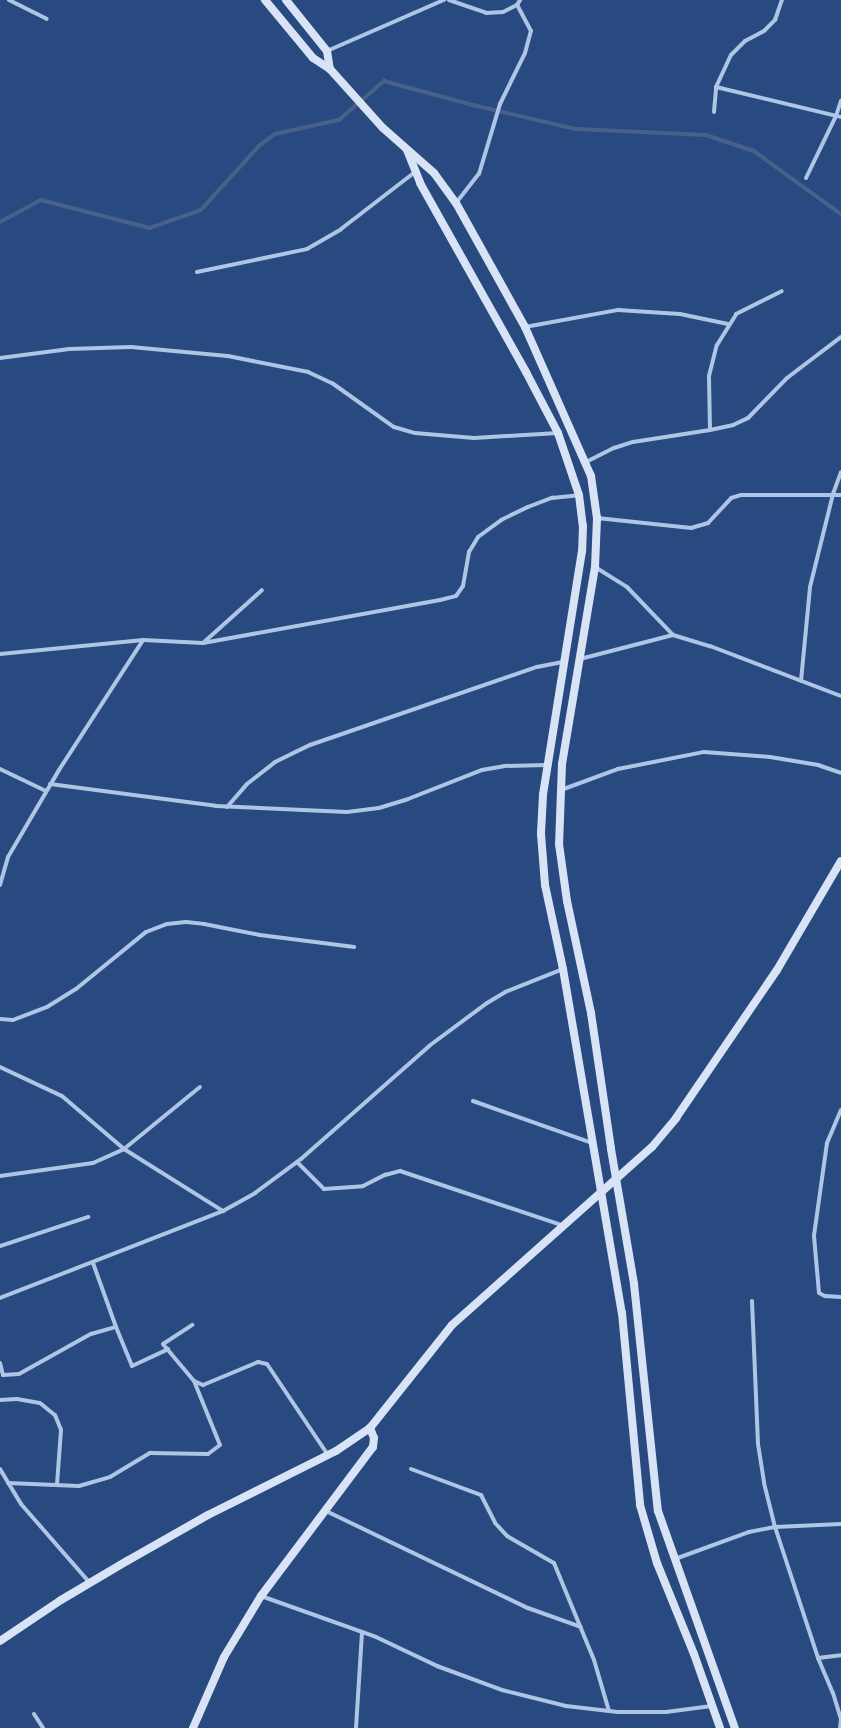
<!DOCTYPE html>
<style>
body{margin:0}
#map{position:relative;width:841px;height:1728px;overflow:hidden;background:#284a80;font-family:Raleway,sans-serif}
div>[style]{position:absolute}
.stream>*{height:3.5px;margin:-1.75px;padding:0 1.75px;transform-origin:1.75px;border-radius:1.75px;background:#486188}
.street>*{height:4px;margin:-2px;padding:0 2px;transform-origin:2px;border-radius:2px;background:#afc5e5}
.secondary>*{height:8px;margin:-4px;padding:0 4px;transform-origin:4px;border-radius:4px;background:#d8e4f5}
span{translate:-50% -50%;white-space:nowrap;text-align:center;line-height:1.15;-webkit-text-stroke:3.5px #284a80;paint-order:stroke}
</style>
<div id="map">
<div class="stream">
<div style="left:0;top:222px;width:47px;rotate:-28.2deg"></div>
<div style="left:41px;top:200px;width:113px;rotate:14.4deg"></div>
<div style="left:150px;top:228px;width:54px;rotate:-19.4deg"></div>
<div style="left:201px;top:210px;width:86px;rotate:-47.8deg"></div>
<div style="left:259px;top:146px;width:20px;rotate:-37deg"></div>
<div style="left:275px;top:134px;width:66px;rotate:-12.3deg"></div>
<div style="left:339px;top:120px;width:60px;rotate:-40.9deg"></div>
<div style="left:384px;top:81px;width:88px;rotate:15.1deg"></div>
<div style="left:469px;top:104px;width:110px;rotate:13.2deg"></div>
<div style="left:576px;top:129px;width:130px;rotate:2.6deg"></div>
<div style="left:706px;top:135px;width:51px;rotate:18.4deg"></div>
<div style="left:754px;top:151px;width:107px;rotate:35.9deg"></div>
</div>
<div class="street">
<div style="left:9px;top:0;width:42px;rotate:26.6deg"></div>
<div style="left:449px;top:0;width:39px;rotate:19deg"></div>
<div style="left:486px;top:13px;width:17px;rotate:-3deg"></div>
<div style="left:503px;top:12px;width:16px;rotate:-27deg"></div>
<div style="left:517px;top:5px;width:6px;rotate:-59deg"></div>
<div style="left:327px;top:51px;width:128px;rotate:-23.6deg"></div>
<div style="left:716px;top:87px;width:129px;rotate:13.5deg"></div>
<div style="left:714px;top:112px;width:25px;rotate:-85deg"></div>
<div style="left:716px;top:87px;width:35px;rotate:-65deg"></div>
<div style="left:731px;top:55px;width:20px;rotate:-45deg"></div>
<div style="left:745px;top:41px;width:21px;rotate:-28deg"></div>
<div style="left:764px;top:31px;width:16px;rotate:-45deg"></div>
<div style="left:775px;top:20px;width:21px;rotate:-71deg"></div>
<div style="left:806px;top:178px;width:69px;rotate:-64.2deg"></div>
<div style="left:836px;top:116px;width:16px;rotate:-72deg"></div>
<div style="left:456px;top:203px;width:37px;rotate:-52deg"></div>
<div style="left:479px;top:174px;width:73px;rotate:-73.3deg"></div>
<div style="left:500px;top:104px;width:57px;rotate:-63.9deg"></div>
<div style="left:525px;top:53px;width:23px;rotate:-75deg"></div>
<div style="left:531px;top:31px;width:30px;rotate:-118deg"></div>
<div style="left:197px;top:272px;width:112px;rotate:-11.8deg"></div>
<div style="left:307px;top:249px;width:39px;rotate:-30deg"></div>
<div style="left:341px;top:229px;width:93px;rotate:-37.6deg"></div>
<div style="left:525px;top:327px;width:95px;rotate:-10.4deg"></div>
<div style="left:618px;top:310px;width:62px;rotate:3.7deg"></div>
<div style="left:680px;top:314px;width:49px;rotate:11.8deg"></div>
<div style="left:0;top:358px;width:70px;rotate:-7.4deg"></div>
<div style="left:69px;top:349px;width:62px;rotate:-1.8deg"></div>
<div style="left:131px;top:347px;width:97px;rotate:5.3deg"></div>
<div style="left:228px;top:356px;width:82px;rotate:11.3deg"></div>
<div style="left:308px;top:372px;width:26px;rotate:25deg"></div>
<div style="left:332px;top:383px;width:76px;rotate:35.4deg"></div>
<div style="left:394px;top:427px;width:22px;rotate:16deg"></div>
<div style="left:415px;top:433px;width:59px;rotate:4.8deg"></div>
<div style="left:474px;top:438px;width:84px;rotate:-3.4deg"></div>
<div style="left:710px;top:430px;width:54px;rotate:-91.1deg"></div>
<div style="left:709px;top:376px;width:32px;rotate:-76deg"></div>
<div style="left:717px;top:345px;width:36px;rotate:-58deg"></div>
<div style="left:736px;top:314px;width:51px;rotate:-26.6deg"></div>
<div style="left:586px;top:462px;width:31px;rotate:-27deg"></div>
<div style="left:614px;top:448px;width:20px;rotate:-18deg"></div>
<div style="left:633px;top:442px;width:78px;rotate:-8.9deg"></div>
<div style="left:710px;top:430px;width:24px;rotate:-12deg"></div>
<div style="left:733px;top:425px;width:17px;rotate:-25deg"></div>
<div style="left:748px;top:418px;width:56px;rotate:-45.7deg"></div>
<div style="left:787px;top:378px;width:68px;rotate:-37.2deg"></div>
<div style="left:597px;top:518px;width:95px;rotate:6.1deg"></div>
<div style="left:691px;top:528px;width:18px;rotate:-16deg"></div>
<div style="left:708px;top:523px;width:34px;rotate:-47deg"></div>
<div style="left:731px;top:498px;width:10px;rotate:-17deg"></div>
<div style="left:741px;top:495px;width:100px"></div>
<div style="left:595px;top:567px;width:38px;rotate:32deg"></div>
<div style="left:627px;top:587px;width:66px;rotate:46.2deg"></div>
<div style="left:203px;top:643px;width:79px;rotate:-41.9deg"></div>
<div style="left:0;top:654px;width:144px;rotate:-5.6deg"></div>
<div style="left:143px;top:640px;width:60px;rotate:2.9deg"></div>
<div style="left:203px;top:643px;width:241px;rotate:-10.3deg"></div>
<div style="left:440px;top:600px;width:16px;rotate:-14deg"></div>
<div style="left:456px;top:596px;width:12px;rotate:-55deg"></div>
<div style="left:463px;top:586px;width:35px;rotate:-80deg"></div>
<div style="left:469px;top:552px;width:17px;rotate:-59deg"></div>
<div style="left:478px;top:537px;width:29px;rotate:-36deg"></div>
<div style="left:501px;top:520px;width:30px;rotate:-26deg"></div>
<div style="left:528px;top:507px;width:26px;rotate:-21deg"></div>
<div style="left:552px;top:498px;width:27px;rotate:-6deg"></div>
<div style="left:580px;top:659px;width:96px;rotate:-14.5deg"></div>
<div style="left:673px;top:635px;width:39px;rotate:17deg"></div>
<div style="left:710px;top:646px;width:140px;rotate:20.9deg"></div>
<div style="left:801px;top:681px;width:94px;rotate:-84.5deg"></div>
<div style="left:810px;top:587px;width:96px;rotate:-76.1deg"></div>
<div style="left:833px;top:494px;width:23px;rotate:-70deg"></div>
<div style="left:0;top:769px;width:51px;rotate:25.6deg"></div>
<div style="left:50px;top:784px;width:167px;rotate:7.5deg"></div>
<div style="left:216px;top:806px;width:131px;rotate:2.6deg"></div>
<div style="left:347px;top:812px;width:32px;rotate:-7deg"></div>
<div style="left:379px;top:808px;width:30px;rotate:-17deg"></div>
<div style="left:408px;top:799px;width:79px;rotate:-21.4deg"></div>
<div style="left:482px;top:770px;width:22px;rotate:-10deg"></div>
<div style="left:504px;top:766px;width:42px;rotate:-1.4deg"></div>
<div style="left:561px;top:790px;width:61px;rotate:-20.2deg"></div>
<div style="left:618px;top:769px;width:88px;rotate:-11.2deg"></div>
<div style="left:704px;top:752px;width:66px;rotate:4.3deg"></div>
<div style="left:770px;top:757px;width:49px;rotate:9.5deg"></div>
<div style="left:818px;top:765px;width:24px;rotate:19deg"></div>
<div style="left:227px;top:807px;width:30px;rotate:-49deg"></div>
<div style="left:247px;top:784px;width:36px;rotate:-38deg"></div>
<div style="left:275px;top:762px;width:39px;rotate:-26deg"></div>
<div style="left:310px;top:745px;width:240px;rotate:-19deg"></div>
<div style="left:537px;top:667px;width:26px;rotate:-11deg"></div>
<div style="left:0;top:885px;width:29px;rotate:-74deg"></div>
<div style="left:8px;top:857px;width:101px;rotate:-59.6deg"></div>
<div style="left:59px;top:770px;width:155px;rotate:-57.1deg"></div>
<div style="left:0;top:1019px;width:13px;rotate:4deg"></div>
<div style="left:13px;top:1020px;width:36px;rotate:-21deg"></div>
<div style="left:47px;top:1007px;width:34px;rotate:-32deg"></div>
<div style="left:76px;top:989px;width:90px;rotate:-39.2deg"></div>
<div style="left:146px;top:932px;width:22px;rotate:-21deg"></div>
<div style="left:167px;top:924px;width:19px;rotate:-6deg"></div>
<div style="left:186px;top:922px;width:18px;rotate:6deg"></div>
<div style="left:204px;top:924px;width:57px;rotate:11.1deg"></div>
<div style="left:260px;top:935px;width:95px;rotate:7.3deg"></div>
<div style="left:0;top:1067px;width:68px;rotate:25.1deg"></div>
<div style="left:62px;top:1096px;width:82px;rotate:40.5deg"></div>
<div style="left:124px;top:1149px;width:117px;rotate:32.1deg"></div>
<div style="left:473px;top:1101px;width:126px;rotate:19.4deg"></div>
<div style="left:841px;top:1110px;width:36px;rotate:113deg"></div>
<div style="left:827px;top:1143px;width:94px;rotate:98deg"></div>
<div style="left:814px;top:1236px;width:57px;rotate:85deg"></div>
<div style="left:819px;top:1293px;width:7px;rotate:27deg"></div>
<div style="left:825px;top:1296px;width:16px;rotate:4deg"></div>
<div style="left:297px;top:1162px;width:38px;rotate:45deg"></div>
<div style="left:324px;top:1189px;width:39px;rotate:-4deg"></div>
<div style="left:363px;top:1186px;width:25px;rotate:-27deg"></div>
<div style="left:385px;top:1175px;width:16px;rotate:-15deg"></div>
<div style="left:400px;top:1171px;width:173px;rotate:18.5deg"></div>
<div style="left:0;top:1176px;width:94px;rotate:-8deg"></div>
<div style="left:93px;top:1163px;width:34px;rotate:-24deg"></div>
<div style="left:124px;top:1149px;width:98px;rotate:-39.2deg"></div>
<div style="left:0;top:1246px;width:93px;rotate:-18.2deg"></div>
<div style="left:93px;top:1263px;width:68px;rotate:70.2deg"></div>
<div style="left:0;top:1298px;width:239px;rotate:-21.3deg"></div>
<div style="left:223px;top:1211px;width:37px;rotate:-29deg"></div>
<div style="left:255px;top:1193px;width:57px;rotate:-36.5deg"></div>
<div style="left:301px;top:1159px;width:171px;rotate:-41.4deg"></div>
<div style="left:429px;top:1046px;width:72px;rotate:-36.6deg"></div>
<div style="left:487px;top:1003px;width:21px;rotate:-31deg"></div>
<div style="left:505px;top:992px;width:62px;rotate:-21.6deg"></div>
<div style="left:752px;top:1301px;width:143px;rotate:87.6deg"></div>
<div style="left:758px;top:1444px;width:39px;rotate:81deg"></div>
<div style="left:764px;top:1483px;width:45px;rotate:76deg"></div>
<div style="left:775px;top:1527px;width:138px;rotate:71.8deg"></div>
<div style="left:818px;top:1658px;width:38px;rotate:67deg"></div>
<div style="left:833px;top:1693px;width:27px;rotate:73deg"></div>
<div style="left:841px;top:1719px;width:9px;rotate:96deg"></div>
<div style="left:0;top:1363px;width:12px;rotate:76deg"></div>
<div style="left:3px;top:1375px;width:16px;rotate:-4deg"></div>
<div style="left:19px;top:1374px;width:82px;rotate:-29.1deg"></div>
<div style="left:91px;top:1334px;width:26px;rotate:-16deg"></div>
<div style="left:116px;top:1327px;width:42px;rotate:67.7deg"></div>
<div style="left:132px;top:1366px;width:40px;rotate:-25deg"></div>
<div style="left:194px;top:1381px;width:10px;rotate:24deg"></div>
<div style="left:203px;top:1385px;width:60px;rotate:-22.7deg"></div>
<div style="left:258px;top:1362px;width:9px;rotate:13deg"></div>
<div style="left:267px;top:1364px;width:110px;rotate:56.2deg"></div>
<div style="left:0;top:1400px;width:17px;rotate:-3deg"></div>
<div style="left:17px;top:1399px;width:23px;rotate:10deg"></div>
<div style="left:40px;top:1403px;width:19px;rotate:39deg"></div>
<div style="left:55px;top:1415px;width:16px;rotate:68deg"></div>
<div style="left:61px;top:1430px;width:55px;rotate:94.2deg"></div>
<div style="left:0;top:1469px;width:41px;rotate:59deg"></div>
<div style="left:21px;top:1504px;width:105px;rotate:48.9deg"></div>
<div style="left:411px;top:1469px;width:75px;rotate:20.4deg"></div>
<div style="left:481px;top:1495px;width:31px;rotate:63deg"></div>
<div style="left:495px;top:1523px;width:18px;rotate:47deg"></div>
<div style="left:507px;top:1536px;width:54px;rotate:29.9deg"></div>
<div style="left:554px;top:1563px;width:105px;rotate:67.6deg"></div>
<div style="left:594px;top:1660px;width:53px;rotate:73.6deg"></div>
<div style="left:8px;top:1483px;width:71px;rotate:2.4deg"></div>
<div style="left:79px;top:1486px;width:32px;rotate:-16deg"></div>
<div style="left:110px;top:1477px;width:47px;rotate:-31deg"></div>
<div style="left:150px;top:1453px;width:58px;rotate:1deg"></div>
<div style="left:208px;top:1454px;width:15px;rotate:-37deg"></div>
<div style="left:220px;top:1445px;width:69px;rotate:-112.1deg"></div>
<div style="left:194px;top:1381px;width:48px;rotate:-130deg"></div>
<div style="left:163px;top:1344px;width:35px;rotate:-33deg"></div>
<div style="left:326px;top:1511px;width:224px;rotate:25.7deg"></div>
<div style="left:528px;top:1608px;width:56px;rotate:19.7deg"></div>
<div style="left:675px;top:1559px;width:79px;rotate:-20deg"></div>
<div style="left:749px;top:1532px;width:26px;rotate:-11deg"></div>
<div style="left:775px;top:1527px;width:66px;rotate:-2.6deg"></div>
<div style="left:261px;top:1596px;width:122px;rotate:19.6deg"></div>
<div style="left:376px;top:1637px;width:68px;rotate:25.4deg"></div>
<div style="left:437px;top:1666px;width:69px;rotate:20.3deg"></div>
<div style="left:502px;top:1690px;width:66px;rotate:14deg"></div>
<div style="left:566px;top:1706px;width:52px;rotate:6.6deg"></div>
<div style="left:618px;top:1712px;width:48px"></div>
<div style="left:666px;top:1712px;width:46px;rotate:-7.4deg"></div>
<div style="left:818px;top:1658px;width:23px;rotate:-7deg"></div>
<div style="left:34px;top:1714px;width:17px;rotate:57deg"></div>
<div style="left:356px;top:1728px;width:96px;rotate:-86.4deg"></div>
</div>
<div class="secondary">
<div style="left:265px;top:0;width:75px;rotate:50.4deg"></div>
<div style="left:313px;top:58px;width:20px;rotate:33deg"></div>
<div style="left:330px;top:69px;width:79px;rotate:48.1deg"></div>
<div style="left:383px;top:128px;width:68px;rotate:41.4deg"></div>
<div style="left:434px;top:173px;width:37px;rotate:54deg"></div>
<div style="left:456px;top:203px;width:142px;rotate:60.9deg"></div>
<div style="left:525px;top:327px;width:163px;rotate:66.1deg"></div>
<div style="left:591px;top:476px;width:42px;rotate:81.9deg"></div>
<div style="left:597px;top:518px;width:49px;rotate:92.3deg"></div>
<div style="left:595px;top:567px;width:200px;rotate:99.5deg"></div>
<div style="left:562px;top:764px;width:80px;rotate:92.1deg"></div>
<div style="left:559px;top:844px;width:58px;rotate:82deg"></div>
<div style="left:567px;top:901px;width:115px;rotate:77.9deg"></div>
<div style="left:591px;top:1013px;width:137px;rotate:81.6deg"></div>
<div style="left:611px;top:1149px;width:137px;rotate:80.3deg"></div>
<div style="left:634px;top:1284px;width:228px;rotate:84deg"></div>
<div style="left:658px;top:1511px;width:230px;rotate:70.5deg"></div>
<div style="left:286px;top:0;width:65px;rotate:51.2deg"></div>
<div style="left:327px;top:51px;width:18px;rotate:81deg"></div>
<div style="left:407px;top:150px;width:35px;rotate:68deg"></div>
<div style="left:420px;top:183px;width:217px;rotate:60.7deg"></div>
<div style="left:526px;top:372px;width:69px;rotate:62.3deg"></div>
<div style="left:558px;top:433px;width:65px;rotate:71.3deg"></div>
<div style="left:579px;top:495px;width:31px;rotate:83deg"></div>
<div style="left:583px;top:526px;width:25px;rotate:92deg"></div>
<div style="left:582px;top:551px;width:247px;rotate:99.1deg"></div>
<div style="left:543px;top:795px;width:39px;rotate:93deg"></div>
<div style="left:541px;top:834px;width:51px;rotate:85.5deg"></div>
<div style="left:545px;top:885px;width:86px;rotate:77.9deg"></div>
<div style="left:563px;top:969px;width:349px;rotate:80.3deg"></div>
<div style="left:622px;top:1313px;width:193px;rotate:84.6deg"></div>
<div style="left:640px;top:1505px;width:60px;rotate:73.7deg"></div>
<div style="left:657px;top:1563px;width:98px;rotate:67.9deg"></div>
<div style="left:694px;top:1654px;width:78px;rotate:70.6deg"></div>
<div style="left:0;top:1641px;width:73px;rotate:-33.9deg"></div>
<div style="left:61px;top:1600px;width:77px;rotate:-30.6deg"></div>
<div style="left:127px;top:1561px;width:93px;rotate:-29.6deg"></div>
<div style="left:208px;top:1515px;width:143px;rotate:-26.6deg"></div>
<div style="left:336px;top:1451px;width:41px;rotate:-34.1deg"></div>
<div style="left:370px;top:1428px;width:132px;rotate:-51.5deg"></div>
<div style="left:452px;top:1325px;width:268px;rotate:-41.7deg"></div>
<div style="left:652px;top:1147px;width:38px;rotate:-50deg"></div>
<div style="left:676px;top:1118px;width:179px;rotate:-55.7deg"></div>
<div style="left:777px;top:970px;width:126px;rotate:-59.6deg"></div>
<div style="left:193px;top:1728px;width:77px;rotate:-66.4deg"></div>
<div style="left:224px;top:1657px;width:71px;rotate:-58.8deg"></div>
<div style="left:261px;top:1596px;width:186px;rotate:-53.1deg"></div>
<div style="left:373px;top:1447px;width:9px;rotate:-84deg"></div>
<div style="left:374px;top:1438px;width:11px;rotate:-112deg"></div>
</div>
</div>
